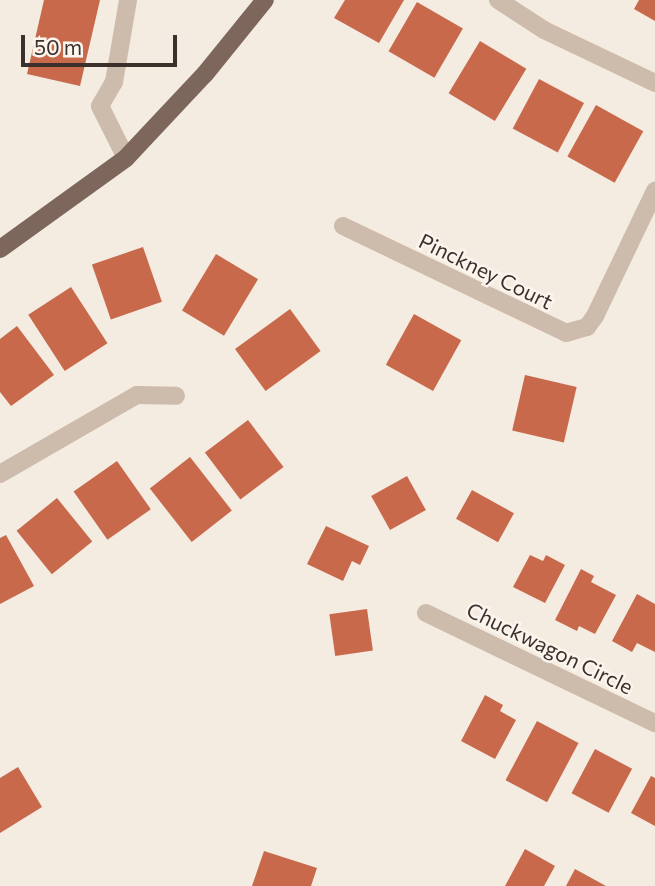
<!DOCTYPE html>
<style>
body{margin:0}
#map{position:relative;width:655px;height:886px;overflow:hidden;background:#f4ebe1;font-family:Commissioner,sans-serif}
div>[style]{position:absolute}
.building>*{inset:0;background:#c8694b;transform-origin:0 0}
.minor>*{height:18px;margin:-9px;padding:0 9px;transform-origin:9px;border-radius:9px;background:#cdbbac}
.major>*{height:18px;margin:-9px;padding:0 9px;transform-origin:9px;border-radius:9px;background:#7d675c}
span{translate:-50% -50%;white-space:nowrap;text-align:center;line-height:1.15;-webkit-text-stroke:5px #fbf5ee;paint-order:stroke}
.street-label{font-size:21px;color:#3b302b}
.scale{position:absolute;left:21px;top:35px;width:156px;height:32px;box-sizing:border-box;border:4px solid #3b302b;border-top:0;padding-left:9px;font-size:21px;line-height:24px;white-space:nowrap;color:#3b302b;-webkit-text-stroke:5px #fbf5ee;paint-order:stroke}
</style>
<div id="map">
<div class="building">
<div style="clip-path:polygon(44px 0,100px 0,80px 86px,27px 74px)"></div>
<div style="clip-path:polygon(345px 0,404px 0,379px 43px,334px 18px)"></div>
<div style="clip-path:polygon(639px 0,655px 0,655px 21px,634px 9px)"></div>
<div style="left:417px;top:2px;width:53px;height:57px;rotate:30deg"></div>
<div style="left:480px;top:41px;width:54px;height:61px;rotate:31deg"></div>
<div style="left:539px;top:79px;width:51px;height:56px;rotate:28deg"></div>
<div style="left:596px;top:105px;width:54px;height:59px;rotate:29deg"></div>
<div style="left:143px;top:247px;width:58px;height:54px;rotate:71deg"></div>
<div style="left:216px;top:254px;width:49px;height:66px;rotate:31deg"></div>
<div style="left:71px;top:287px;width:67px;height:51px;rotate:57deg"></div>
<div style="left:290px;top:309px;width:52px;height:68px;rotate:54deg"></div>
<div style="left:414px;top:314px;width:54px;height:58px;rotate:29deg"></div>
<div style="clip-path:polygon(17px 326px,54px 375px,11px 406px,0 392px,0 339px)"></div>
<div style="left:525px;top:375px;width:53px;height:57px;rotate:13deg"></div>
<div style="left:248px;top:420px;width:59px;height:54px;rotate:53deg"></div>
<div style="left:190px;top:457px;width:68px;height:51px;rotate:52deg"></div>
<div style="left:117px;top:461px;width:59px;height:53px;rotate:55deg"></div>
<div style="left:407px;top:476px;width:39px;height:41px;rotate:61deg"></div>
<div style="left:472px;top:490px;width:48px;height:33px;rotate:29deg"></div>
<div style="left:57px;top:498px;width:56px;height:52px;rotate:51deg"></div>
<div style="clip-path:polygon(326px 526px,369px 546px,360px 565px,352px 561px,343px 581px,307px 564px)"></div>
<div style="clip-path:polygon(6px 535px,34px 586px,0 604px,0 538px)"></div>
<div style="clip-path:polygon(530px 555px,543px 561px,546px 555px,565px 565px,545px 603px,513px 587px)"></div>
<div style="clip-path:polygon(581px 569px,594px 576px,591px 582px,616px 595px,595px 634px,579px 626px,577px 631px,555px 620px)"></div>
<div style="clip-path:polygon(637px 594px,655px 604px,655px 652px,637px 643px,632px 652px,612px 641px)"></div>
<div style="left:367px;top:609px;width:42px;height:38px;rotate:82deg"></div>
<div style="clip-path:polygon(485px 695px,503px 705px,500px 711px,516px 720px,495px 759px,461px 741px)"></div>
<div style="left:537px;top:721px;width:47px;height:67px;rotate:28deg"></div>
<div style="left:595px;top:749px;width:42px;height:50px;rotate:28deg"></div>
<div style="clip-path:polygon(18px 767px,42px 807px,0 833px,0 778px)"></div>
<div style="clip-path:polygon(651px 776px,655px 778px,655px 826px,631px 813px)"></div>
<div style="clip-path:polygon(525px 849px,555px 866px,544px 886px,505px 886px)"></div>
<div style="clip-path:polygon(264px 851px,317px 868px,311px 886px,252px 886px)"></div>
<div style="clip-path:polygon(575px 869px,606px 886px,566px 886px)"></div>
</div>
<div class="minor">
<div style="left:498px;top:0;width:55px;rotate:33.1deg"></div>
<div style="left:544px;top:30px;width:123px;rotate:25.5deg"></div>
<div style="left:126px;top:158px;width:58px;rotate:-116.6deg"></div>
<div style="left:100px;top:106px;width:28px;rotate:-60deg"></div>
<div style="left:114px;top:82px;width:83px;rotate:-80.3deg"></div>
<div style="left:343px;top:226px;width:247px;rotate:25.6deg"></div>
<div style="left:566px;top:333px;width:22px;rotate:-16deg"></div>
<div style="left:587px;top:327px;width:14px;rotate:-54deg"></div>
<div style="left:595px;top:316px;width:139px;rotate:-64.4deg"></div>
<div style="left:0;top:474px;width:158px;rotate:-30deg"></div>
<div style="left:137px;top:395px;width:39px;rotate:1deg"></div>
<div style="left:426px;top:613px;width:254px;rotate:25.7deg"></div>
</div>
<div class="major">
<div style="left:0;top:249px;width:155px;rotate:-35.8deg"></div>
<div style="left:126px;top:158px;width:115px;rotate:-46.8deg"></div>
<div style="left:205px;top:74px;width:95px;rotate:-51deg"></div>
</div>
<div class="street-label">
<span style="left:486px;top:271px;rotate:26deg">Pinckney Court</span>
<span style="left:550px;top:648px;rotate:26deg">Chuckwagon Circle</span>
</div>
<div class="scale">50 m</div>
</div>
